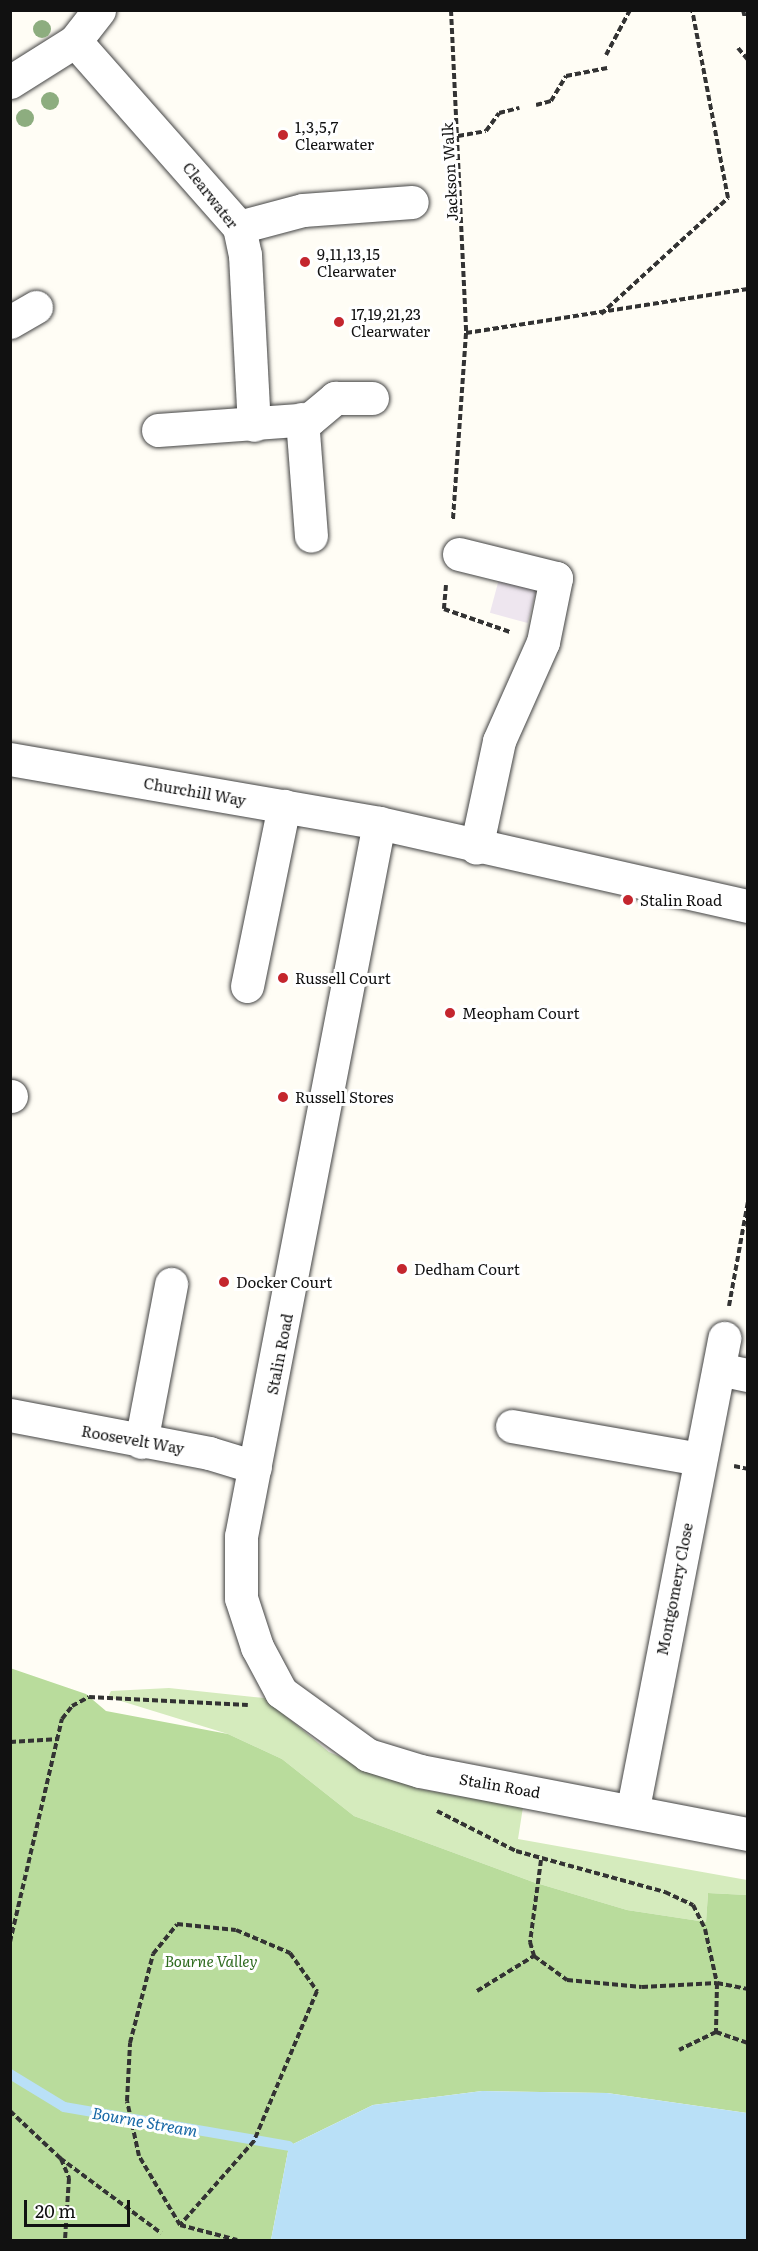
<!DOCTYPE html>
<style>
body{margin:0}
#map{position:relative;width:758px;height:2251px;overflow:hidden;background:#fffdf5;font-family:Literata,serif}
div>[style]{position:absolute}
.industrial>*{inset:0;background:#eee6ef;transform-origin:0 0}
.green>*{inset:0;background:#d5ebbd}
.forest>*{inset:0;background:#b9dc9c}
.water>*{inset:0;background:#b9e0f7}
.stream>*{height:10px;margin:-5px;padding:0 5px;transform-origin:5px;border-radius:5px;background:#b9e0f7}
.path>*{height:4px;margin-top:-2px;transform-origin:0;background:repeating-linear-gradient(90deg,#333 0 6px,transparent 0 9px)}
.roads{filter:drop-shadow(0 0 2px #444) drop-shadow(0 0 2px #444)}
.minor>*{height:33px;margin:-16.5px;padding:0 16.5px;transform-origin:16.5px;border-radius:16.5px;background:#fff}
.trees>*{width:18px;height:18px;margin:-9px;border-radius:50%;background:#8dad7f}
.dots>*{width:16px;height:16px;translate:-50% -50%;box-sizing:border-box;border:3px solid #fff;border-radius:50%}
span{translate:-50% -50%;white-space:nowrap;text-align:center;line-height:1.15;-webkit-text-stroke:6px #fff;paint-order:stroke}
.poi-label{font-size:15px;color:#111}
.left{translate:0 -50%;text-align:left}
.street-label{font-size:15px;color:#111}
.park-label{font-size:15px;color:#2f6b1f;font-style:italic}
.water-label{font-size:16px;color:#1768a6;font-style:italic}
.frame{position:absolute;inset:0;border:12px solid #111;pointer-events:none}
.scale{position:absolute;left:24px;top:2200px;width:106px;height:27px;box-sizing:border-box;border:3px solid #111;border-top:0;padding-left:8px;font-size:18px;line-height:21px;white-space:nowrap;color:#111;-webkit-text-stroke:4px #fff;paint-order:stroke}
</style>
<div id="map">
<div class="industrial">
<div style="left:499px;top:579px;width:39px;height:35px;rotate:15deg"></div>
</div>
<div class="green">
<div style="clip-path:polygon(169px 1688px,264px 1698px,329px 1752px,419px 1789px,523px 1807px,518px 1839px,747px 1880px,747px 1895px,708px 1893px,706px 1922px,627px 1910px,533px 1882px,354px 1816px,282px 1759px,228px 1734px,108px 1697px,111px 1691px)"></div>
</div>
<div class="forest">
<div style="clip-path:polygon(10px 1668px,86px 1694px,106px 1711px,228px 1734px,282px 1759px,354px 1816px,533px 1882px,627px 1910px,706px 1922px,708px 1893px,747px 1895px,747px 2113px,607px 2093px,482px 2091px,373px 2105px,289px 2146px,271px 2240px,11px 2240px)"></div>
</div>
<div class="water">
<div style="clip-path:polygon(482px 2091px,607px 2093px,747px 2113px,747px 2240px,271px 2240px,289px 2146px,373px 2105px)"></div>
</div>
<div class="stream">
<div style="left:10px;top:2074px;width:63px;rotate:31.4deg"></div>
<div style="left:64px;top:2107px;width:228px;rotate:9.8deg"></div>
</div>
<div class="path">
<div style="left:451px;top:10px;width:323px;rotate:87.3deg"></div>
<div style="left:466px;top:333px;width:187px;rotate:94deg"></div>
<div style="left:743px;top:10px;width:8px;rotate:76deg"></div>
<div style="left:738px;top:48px;width:16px;rotate:50deg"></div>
<div style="left:606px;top:55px;width:51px;rotate:-61.9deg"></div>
<div style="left:536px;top:105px;width:16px;rotate:-15deg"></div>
<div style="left:551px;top:101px;width:29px;rotate:-59deg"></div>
<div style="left:566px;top:76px;width:42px;rotate:-11deg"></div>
<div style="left:458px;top:136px;width:28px;rotate:-10deg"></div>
<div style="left:486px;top:131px;width:22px;rotate:-54deg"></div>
<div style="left:499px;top:113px;width:21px;rotate:-14deg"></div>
<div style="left:601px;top:314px;width:172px;rotate:-42.4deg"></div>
<div style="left:728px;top:198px;width:191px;rotate:-100.8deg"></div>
<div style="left:466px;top:333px;width:285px;rotate:-8.9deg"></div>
<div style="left:446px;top:585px;width:24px;rotate:95deg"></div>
<div style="left:444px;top:609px;width:70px;rotate:19.2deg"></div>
<div style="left:729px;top:1306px;width:107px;rotate:-79.7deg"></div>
<div style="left:734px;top:1466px;width:14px;rotate:12deg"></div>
<div style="left:10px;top:1742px;width:49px;rotate:-3.5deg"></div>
<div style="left:437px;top:1811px;width:89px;rotate:26.9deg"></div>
<div style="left:516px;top:1851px;width:155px;rotate:15.4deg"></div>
<div style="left:665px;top:1892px;width:31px;rotate:25deg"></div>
<div style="left:693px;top:1905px;width:27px;rotate:63deg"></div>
<div style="left:705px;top:1929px;width:55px;rotate:77.5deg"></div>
<div style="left:717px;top:1983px;width:49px;rotate:91.2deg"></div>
<div style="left:716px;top:2032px;width:41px;rotate:154.1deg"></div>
<div style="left:541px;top:1860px;width:83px;rotate:97.6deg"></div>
<div style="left:530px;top:1942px;width:15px;rotate:74deg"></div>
<div style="left:534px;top:1956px;width:41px;rotate:36deg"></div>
<div style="left:567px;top:1980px;width:75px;rotate:5.3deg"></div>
<div style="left:642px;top:1987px;width:75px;rotate:-3.1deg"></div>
<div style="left:717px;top:1983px;width:32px;rotate:11deg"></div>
<div style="left:177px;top:1924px;width:59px;rotate:5.8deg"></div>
<div style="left:236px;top:1930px;width:59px;rotate:23.1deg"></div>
<div style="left:290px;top:1953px;width:47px;rotate:54.6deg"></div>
<div style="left:317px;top:1991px;width:163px;rotate:112.8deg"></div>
<div style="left:254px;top:2141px;width:112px;rotate:131.4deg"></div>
<div style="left:180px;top:2225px;width:80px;rotate:-120.7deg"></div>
<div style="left:139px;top:2156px;width:56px;rotate:-102.3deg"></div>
<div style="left:127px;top:2101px;width:58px;rotate:-87deg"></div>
<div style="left:130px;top:2043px;width:92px;rotate:-75.5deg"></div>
<div style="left:153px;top:1954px;width:38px;rotate:-51deg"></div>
<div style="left:10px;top:1942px;width:229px;rotate:-76.9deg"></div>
<div style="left:62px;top:1719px;width:16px;rotate:-52deg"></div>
<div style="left:72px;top:1706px;width:19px;rotate:-28deg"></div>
<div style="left:89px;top:1697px;width:159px;rotate:2.9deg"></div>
<div style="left:477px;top:1991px;width:67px;rotate:-31.6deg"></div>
<div style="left:716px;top:2032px;width:34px;rotate:19deg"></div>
<div style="left:10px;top:2111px;width:69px;rotate:43.2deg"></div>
<div style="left:60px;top:2158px;width:126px;rotate:36.6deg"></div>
<div style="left:61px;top:2159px;width:21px;rotate:67deg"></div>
<div style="left:69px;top:2178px;width:62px;rotate:93.7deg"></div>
<div style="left:180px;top:2225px;width:59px;rotate:14.7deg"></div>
</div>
<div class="roads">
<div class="minor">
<div style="left:75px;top:41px;width:248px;rotate:48.6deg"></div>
<div style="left:239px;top:227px;width:29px;rotate:78deg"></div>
<div style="left:245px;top:255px;width:170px;rotate:87deg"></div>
<div style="left:10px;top:82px;width:77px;rotate:-32.2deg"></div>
<div style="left:75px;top:41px;width:39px;rotate:-52deg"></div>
<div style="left:239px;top:227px;width:66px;rotate:-14.9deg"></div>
<div style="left:303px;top:210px;width:109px;rotate:-4.2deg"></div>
<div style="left:10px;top:322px;width:30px;rotate:-30deg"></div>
<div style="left:302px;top:419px;width:117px;rotate:85.6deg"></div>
<div style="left:158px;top:430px;width:152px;rotate:-4.1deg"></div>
<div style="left:310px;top:419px;width:33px;rotate:-40deg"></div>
<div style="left:335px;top:398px;width:37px"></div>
<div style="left:459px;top:554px;width:100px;rotate:13.9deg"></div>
<div style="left:556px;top:578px;width:65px;rotate:101.5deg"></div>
<div style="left:543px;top:642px;width:108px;rotate:114deg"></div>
<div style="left:499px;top:741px;width:109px;rotate:102.1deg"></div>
<div style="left:10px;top:759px;width:375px;rotate:9.8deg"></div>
<div style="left:379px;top:823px;width:378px;rotate:12.7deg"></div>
<div style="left:379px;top:823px;width:726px;rotate:100.95deg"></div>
<div style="left:241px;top:1536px;width:62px;rotate:90deg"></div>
<div style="left:241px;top:1598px;width:52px;rotate:71.9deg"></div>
<div style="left:257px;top:1647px;width:51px;rotate:61.9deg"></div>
<div style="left:281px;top:1692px;width:107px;rotate:35.9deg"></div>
<div style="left:368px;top:1755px;width:54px;rotate:17.1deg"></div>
<div style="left:420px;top:1771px;width:334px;rotate:10.9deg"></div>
<div style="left:247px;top:986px;width:184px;rotate:-78.4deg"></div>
<div style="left:10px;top:1096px;width:1px"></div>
<div style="left:719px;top:1369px;width:30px;rotate:12deg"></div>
<div style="left:10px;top:1415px;width:203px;rotate:10.8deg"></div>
<div style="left:209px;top:1453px;width:48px;rotate:16.9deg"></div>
<div style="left:512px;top:1426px;width:190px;rotate:10deg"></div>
<div style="left:141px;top:1442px;width:161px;rotate:-79.2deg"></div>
<div style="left:633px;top:1808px;width:479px;rotate:-79deg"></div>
</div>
</div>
<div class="trees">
<div style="left:42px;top:29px"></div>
<div style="left:50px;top:101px"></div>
<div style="left:25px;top:118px"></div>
</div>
<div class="dots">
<div style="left:283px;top:135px;background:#c4262e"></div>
<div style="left:305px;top:262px;background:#c4262e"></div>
<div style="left:339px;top:322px;background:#c4262e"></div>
<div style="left:628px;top:900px;background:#c4262e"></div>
<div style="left:283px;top:978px;background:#c4262e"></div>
<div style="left:450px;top:1013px;background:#c4262e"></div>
<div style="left:283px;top:1097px;background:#c4262e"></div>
<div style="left:402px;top:1269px;background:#c4262e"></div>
<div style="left:224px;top:1282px;background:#c4262e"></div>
</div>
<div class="poi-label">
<span class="left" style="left:295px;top:135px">1,3,5,7<br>Clearwater</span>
<span class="left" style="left:317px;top:262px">9,11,13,15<br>Clearwater</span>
<span class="left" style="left:351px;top:322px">17,19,21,23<br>Clearwater</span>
<span class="left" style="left:640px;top:900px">Stalin Road</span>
<span class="left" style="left:295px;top:978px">Russell Court</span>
<span class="left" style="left:462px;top:1013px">Meopham Court</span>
<span class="left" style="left:295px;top:1097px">Russell Stores</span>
<span class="left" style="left:414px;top:1269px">Dedham Court</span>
<span class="left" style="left:236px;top:1282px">Docker Court</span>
</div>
<div class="street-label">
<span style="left:449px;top:172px;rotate:-93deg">Jackson Walk</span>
<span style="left:211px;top:195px;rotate:52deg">Clearwater</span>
<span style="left:195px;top:791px;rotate:10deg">Churchill Way</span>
<span style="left:279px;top:1354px;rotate:-79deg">Stalin Road</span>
<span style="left:133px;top:1439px;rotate:10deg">Roosevelt Way</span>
<span style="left:674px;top:1589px;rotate:-79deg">Montgomery Close</span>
<span style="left:500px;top:1785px;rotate:10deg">Stalin Road</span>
</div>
<div class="park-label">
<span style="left:211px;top:1961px">Bourne Valley</span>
</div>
<div class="water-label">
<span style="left:145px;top:2121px;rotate:10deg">Bourne Stream</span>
</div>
<div class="frame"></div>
<div class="scale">20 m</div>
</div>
